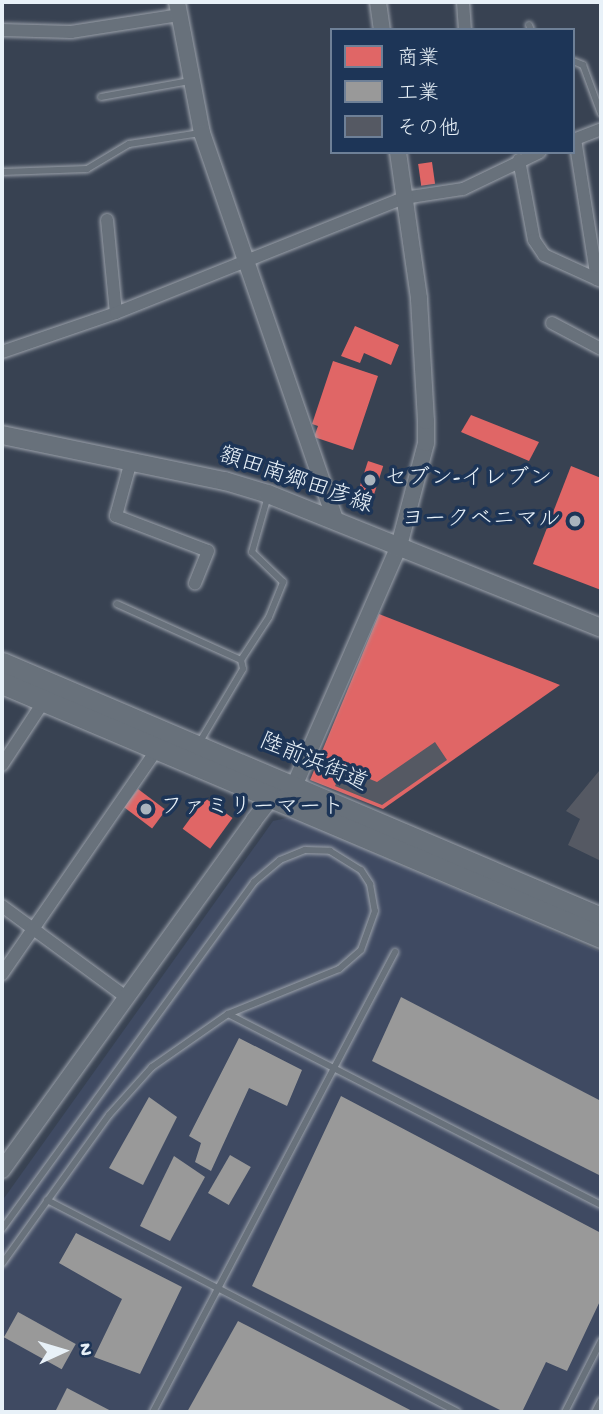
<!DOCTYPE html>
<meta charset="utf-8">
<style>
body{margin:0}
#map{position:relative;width:603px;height:1414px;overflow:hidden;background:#384252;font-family:"Gochi Hand","Klee One",sans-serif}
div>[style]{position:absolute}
.built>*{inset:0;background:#3f4a62}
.shops>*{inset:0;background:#e06666;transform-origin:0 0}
.industry>*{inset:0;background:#999;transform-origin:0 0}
.building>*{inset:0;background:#555963}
.roads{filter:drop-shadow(0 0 2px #9ca2ab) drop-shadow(0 0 2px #9ca2ab)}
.service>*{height:6px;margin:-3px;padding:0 3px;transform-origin:3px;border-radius:3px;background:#68717b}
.minor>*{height:12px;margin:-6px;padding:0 6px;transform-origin:6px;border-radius:6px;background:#68717b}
.tertiary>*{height:16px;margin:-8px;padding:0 8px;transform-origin:8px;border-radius:8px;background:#68717b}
.secondary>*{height:18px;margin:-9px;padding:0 9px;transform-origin:9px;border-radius:9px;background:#68717b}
.trunk>*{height:21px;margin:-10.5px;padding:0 10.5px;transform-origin:10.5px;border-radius:10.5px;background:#68717b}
.dots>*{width:19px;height:19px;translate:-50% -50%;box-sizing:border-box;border:4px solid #1d3557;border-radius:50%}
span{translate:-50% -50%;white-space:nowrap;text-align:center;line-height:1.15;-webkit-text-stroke:7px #1d3557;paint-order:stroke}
.poi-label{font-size:23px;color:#e8f1f8}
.left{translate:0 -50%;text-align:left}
.right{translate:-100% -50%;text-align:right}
.street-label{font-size:23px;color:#e8f1f8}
.frame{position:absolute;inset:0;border:4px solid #e8f1f8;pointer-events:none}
.legend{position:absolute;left:330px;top:28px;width:245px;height:126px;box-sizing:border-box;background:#1d3557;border:2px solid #6e8097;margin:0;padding:9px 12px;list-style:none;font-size:21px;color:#e8f1f8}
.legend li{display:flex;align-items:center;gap:14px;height:35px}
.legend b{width:35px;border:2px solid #6e8097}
.north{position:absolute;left:28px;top:1316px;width:70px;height:70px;-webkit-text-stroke:5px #1d3557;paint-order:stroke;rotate:86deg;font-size:19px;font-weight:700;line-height:28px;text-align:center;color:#e8f1f8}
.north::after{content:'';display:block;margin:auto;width:24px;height:32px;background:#e8f1f8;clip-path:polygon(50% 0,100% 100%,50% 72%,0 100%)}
</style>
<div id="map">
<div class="built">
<div style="clip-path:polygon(291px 817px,601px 952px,601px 1412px,2px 1412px,2px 1201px,273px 821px)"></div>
</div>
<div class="shops">
<div style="left:432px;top:162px;width:22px;height:14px;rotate:82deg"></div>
<div style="clip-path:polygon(355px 326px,399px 345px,391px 365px,364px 353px,360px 363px,341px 356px)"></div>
<div style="clip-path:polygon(333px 361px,378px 376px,353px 450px,314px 437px,318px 426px,312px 424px)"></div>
<div style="clip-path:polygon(471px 415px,539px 442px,529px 461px,461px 432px)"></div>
<div style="left:368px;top:461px;width:16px;height:36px;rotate:18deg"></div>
<div style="clip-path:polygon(571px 466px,601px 478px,601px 590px,533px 564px)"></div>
<div style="clip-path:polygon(379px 614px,560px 685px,383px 809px,310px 780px)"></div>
<div style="left:138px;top:789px;width:35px;height:23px;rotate:37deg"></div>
<div style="left:205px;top:798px;width:34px;height:38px;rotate:36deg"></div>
</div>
<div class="industry">
<div style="clip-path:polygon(401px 997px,601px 1101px,601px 1176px,372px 1061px)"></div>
<div style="clip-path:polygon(239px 1038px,302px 1070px,287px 1106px,249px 1088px,211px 1171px,195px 1162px,201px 1143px,189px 1136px)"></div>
<div style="clip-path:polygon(341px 1096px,601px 1233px,601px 1299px,567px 1371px,546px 1362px,522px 1412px,504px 1412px,252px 1286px)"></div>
<div style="clip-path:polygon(149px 1097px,177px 1117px,143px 1185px,109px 1168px)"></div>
<div style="left:230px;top:1155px;width:24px;height:44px;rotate:30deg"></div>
<div style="clip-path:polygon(174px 1156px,205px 1177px,170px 1241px,140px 1226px)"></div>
<div style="clip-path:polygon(76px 1233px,182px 1287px,140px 1374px,94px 1357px,122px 1299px,59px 1263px)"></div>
<div style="left:18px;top:1312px;width:66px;height:29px;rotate:29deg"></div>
<div style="clip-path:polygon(238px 1321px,414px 1412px,187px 1412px)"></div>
<div style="clip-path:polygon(67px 1388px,113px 1412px,55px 1412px)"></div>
</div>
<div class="building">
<div style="clip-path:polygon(435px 742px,447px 760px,382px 805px,335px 786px,343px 768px,377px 782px)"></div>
<div style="clip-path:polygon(599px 771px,601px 772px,601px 861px,568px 845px,580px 819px,566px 811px)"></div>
</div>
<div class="roads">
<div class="service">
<div style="left:529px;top:25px;width:5px;rotate:68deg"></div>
<div style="left:573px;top:61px;width:11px;rotate:22deg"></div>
<div style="left:583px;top:65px;width:52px;rotate:69.8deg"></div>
<div style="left:101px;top:97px;width:90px;rotate:-10.2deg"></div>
<div style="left:2px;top:172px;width:85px;rotate:-2deg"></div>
<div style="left:87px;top:169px;width:49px;rotate:-30.8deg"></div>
<div style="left:129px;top:144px;width:72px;rotate:-8.8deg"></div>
<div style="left:117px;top:604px;width:136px;rotate:24.3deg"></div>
<div style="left:241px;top:660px;width:9px;rotate:77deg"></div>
<div style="left:243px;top:669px;width:86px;rotate:120.7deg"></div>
<div style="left:241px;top:660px;width:51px;rotate:-56.9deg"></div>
<div style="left:269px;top:617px;width:38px;rotate:-68deg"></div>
<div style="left:283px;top:582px;width:43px;rotate:-135.9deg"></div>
<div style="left:252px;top:552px;width:58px;rotate:-74.1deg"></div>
<div style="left:228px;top:1014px;width:419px;rotate:27.1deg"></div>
<div style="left:47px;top:1200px;width:462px;rotate:27.3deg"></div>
<div style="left:2px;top:1229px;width:429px;rotate:-54deg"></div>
<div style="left:254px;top:882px;width:34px;rotate:-40deg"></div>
<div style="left:280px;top:860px;width:27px;rotate:-22deg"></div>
<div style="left:305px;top:850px;width:25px;rotate:2deg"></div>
<div style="left:330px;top:851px;width:36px;rotate:32deg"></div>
<div style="left:361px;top:870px;width:17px;rotate:57deg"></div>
<div style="left:370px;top:884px;width:27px;rotate:80deg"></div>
<div style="left:375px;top:911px;width:41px;rotate:109.7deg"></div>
<div style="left:361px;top:950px;width:29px;rotate:139deg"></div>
<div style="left:339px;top:969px;width:120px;rotate:157.9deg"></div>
<div style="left:228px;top:1014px;width:93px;rotate:145.1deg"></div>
<div style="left:152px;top:1067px;width:64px;rotate:131.9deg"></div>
<div style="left:109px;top:1115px;width:183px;rotate:125.7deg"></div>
<div style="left:153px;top:1412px;width:520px;rotate:-62.25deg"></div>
<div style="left:565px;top:1412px;width:80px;rotate:-63.1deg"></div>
<div style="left:595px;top:1412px;width:13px;rotate:-63deg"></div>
</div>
<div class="minor">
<div style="left:463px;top:2px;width:28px;rotate:86deg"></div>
<div style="left:2px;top:30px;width:69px;rotate:1.7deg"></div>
<div style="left:71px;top:32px;width:109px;rotate:-8.9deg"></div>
<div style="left:575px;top:139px;width:142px;rotate:81.1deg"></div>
<div style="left:573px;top:140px;width:30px;rotate:-21deg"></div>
<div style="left:519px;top:160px;width:81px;rotate:79.4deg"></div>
<div style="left:534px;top:240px;width:18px;rotate:56deg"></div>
<div style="left:544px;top:255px;width:63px;rotate:24.5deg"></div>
<div style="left:107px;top:220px;width:93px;rotate:84.5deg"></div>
<div style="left:552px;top:323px;width:55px;rotate:28deg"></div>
<div style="left:2px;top:352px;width:120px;rotate:-18.9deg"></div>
<div style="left:116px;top:313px;width:310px;rotate:-21.8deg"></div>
<div style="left:404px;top:198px;width:60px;rotate:-8.7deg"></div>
<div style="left:463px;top:189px;width:85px;rotate:-25.7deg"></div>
<div style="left:131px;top:461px;width:57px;rotate:105.3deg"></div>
<div style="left:116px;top:516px;width:98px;rotate:20.8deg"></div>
<div style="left:208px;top:551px;width:35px;rotate:112deg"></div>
<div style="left:2px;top:765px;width:80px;rotate:-56.7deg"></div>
<div style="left:2px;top:906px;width:154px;rotate:36.3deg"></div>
<div style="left:2px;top:974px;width:275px;rotate:-55.4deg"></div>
</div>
<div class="tertiary">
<div style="left:177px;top:2px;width:133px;rotate:79.2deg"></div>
<div style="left:202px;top:133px;width:408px;rotate:71deg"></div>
<div style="left:378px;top:2px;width:28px;rotate:82deg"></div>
<div style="left:2px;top:1170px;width:431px;rotate:-54.2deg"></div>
<div style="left:254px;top:820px;width:28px;rotate:-52deg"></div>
<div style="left:271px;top:798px;width:28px;rotate:-30deg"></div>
<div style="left:295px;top:784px;width:260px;rotate:-66.4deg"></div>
<div style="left:399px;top:546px;width:106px;rotate:-75.3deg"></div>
<div style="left:426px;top:443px;width:22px;rotate:-90deg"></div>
<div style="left:426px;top:421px;width:123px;rotate:-93.3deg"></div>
<div style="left:419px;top:298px;width:148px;rotate:-98.2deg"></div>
</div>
<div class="secondary">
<div style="left:2px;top:435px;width:228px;rotate:11.7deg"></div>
<div style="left:225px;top:481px;width:45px;rotate:16.8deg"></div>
<div style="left:268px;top:494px;width:359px;rotate:21.9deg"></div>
</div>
<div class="trunk">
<div style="left:2px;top:663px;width:651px;rotate:23.06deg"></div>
<div style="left:2px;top:683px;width:651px;rotate:22.98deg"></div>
</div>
</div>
<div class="dots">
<div style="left:370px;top:480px;background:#aab4be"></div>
<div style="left:575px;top:521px;background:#aab4be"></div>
<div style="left:146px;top:809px;background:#aab4be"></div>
</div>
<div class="poi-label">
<span class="left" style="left:384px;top:480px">セブン-イレブン</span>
<span class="right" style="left:561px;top:521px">ヨークベニマル</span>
<span class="left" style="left:160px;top:809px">ファミリーマート</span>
</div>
<div class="street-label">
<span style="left:295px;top:482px;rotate:19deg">額田南郷田彦線</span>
<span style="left:313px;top:764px;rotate:23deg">陸前浜街道</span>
</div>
<div class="frame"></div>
<ul class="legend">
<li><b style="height:19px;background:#e06666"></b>商業</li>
<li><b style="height:19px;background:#999"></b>工業</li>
<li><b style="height:19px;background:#555963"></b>その他</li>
</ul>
<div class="north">N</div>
</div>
